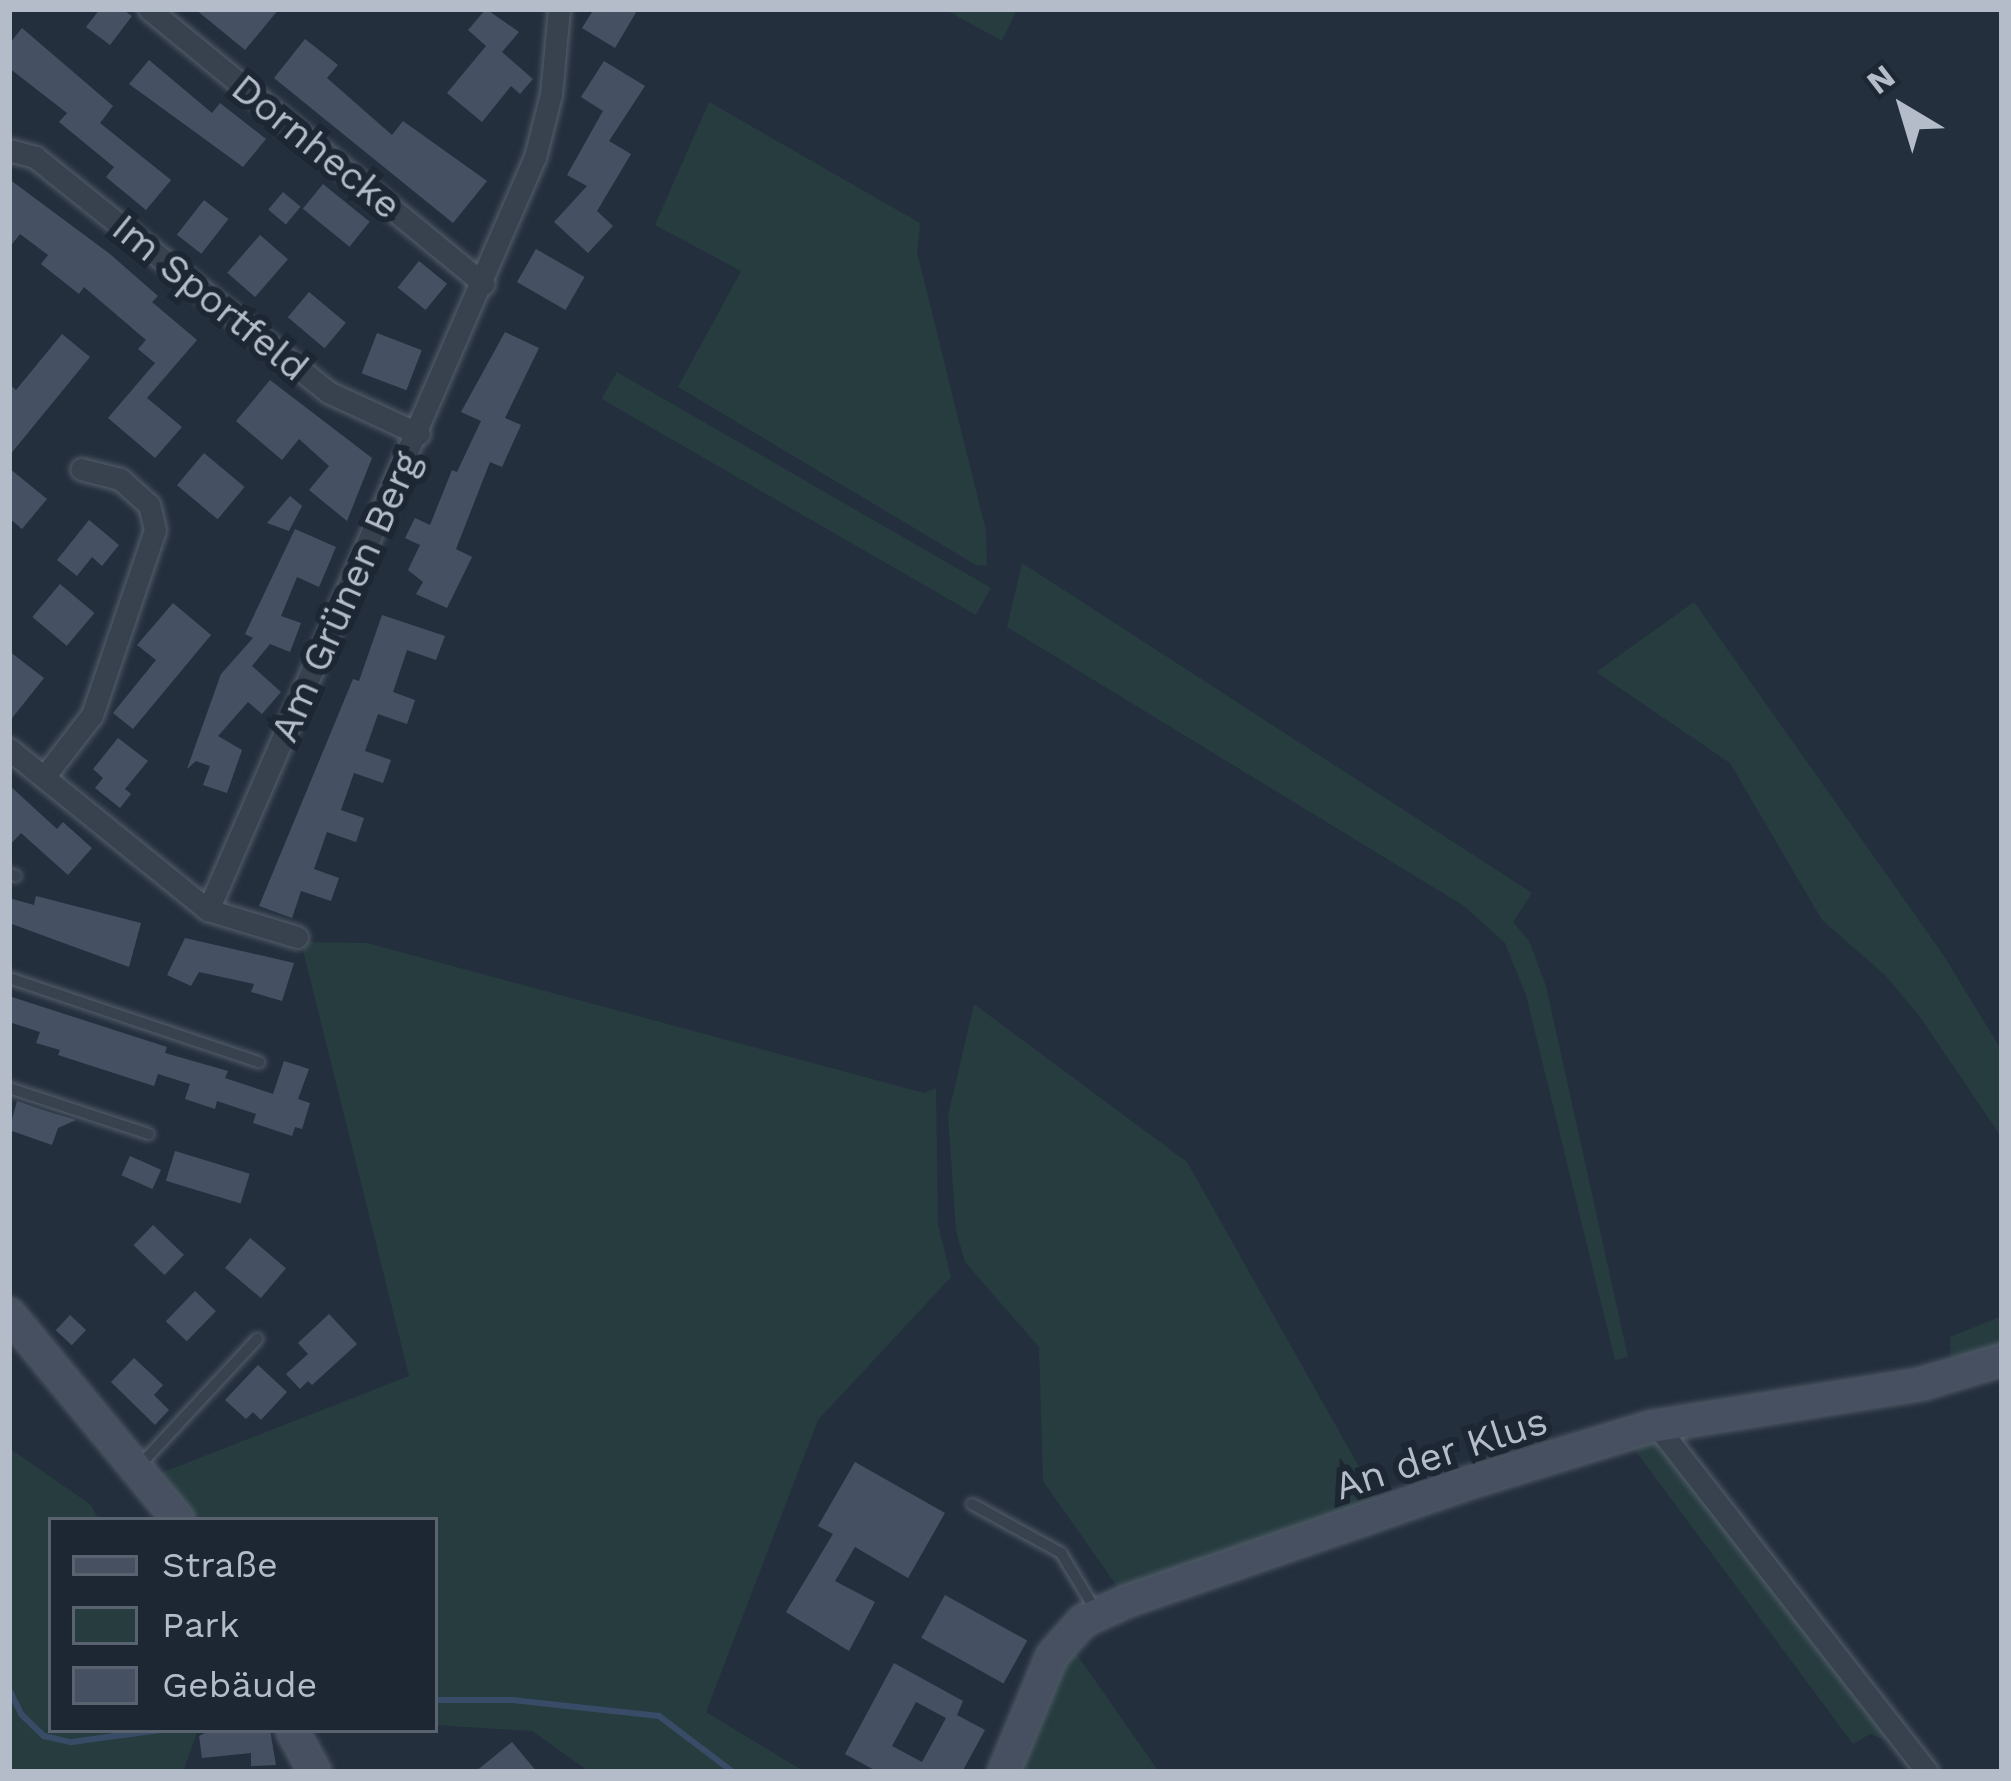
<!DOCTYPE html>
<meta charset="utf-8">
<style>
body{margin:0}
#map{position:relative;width:2011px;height:1781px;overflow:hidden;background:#242f3e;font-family:"Work Sans",sans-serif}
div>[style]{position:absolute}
.green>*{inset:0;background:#263c3f;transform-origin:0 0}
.stream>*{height:6px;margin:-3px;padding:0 3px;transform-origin:3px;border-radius:3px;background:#394c67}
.building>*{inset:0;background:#455162;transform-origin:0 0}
.roads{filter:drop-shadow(0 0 3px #565f6c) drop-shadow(0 0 3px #565f6c)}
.lane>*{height:10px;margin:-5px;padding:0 5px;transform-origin:5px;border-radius:5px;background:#38414e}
.street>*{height:21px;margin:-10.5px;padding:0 10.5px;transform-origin:10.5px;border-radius:10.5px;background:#38414e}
.secondary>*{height:30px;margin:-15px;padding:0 15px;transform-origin:15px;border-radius:15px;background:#465061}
span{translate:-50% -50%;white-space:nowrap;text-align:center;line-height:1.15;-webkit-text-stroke:12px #1d2633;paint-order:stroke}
.street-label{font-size:39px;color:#b4bcc9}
.frame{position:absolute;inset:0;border:12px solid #b4bcc9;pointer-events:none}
.legend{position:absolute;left:48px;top:1517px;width:390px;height:216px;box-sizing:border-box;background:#1d2633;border:3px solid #59626f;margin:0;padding:15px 21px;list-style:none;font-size:36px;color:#b4bcc9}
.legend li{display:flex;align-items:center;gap:24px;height:60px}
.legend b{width:60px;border:3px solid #59626f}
.north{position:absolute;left:1843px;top:48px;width:120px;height:120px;-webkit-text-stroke:9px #1d2633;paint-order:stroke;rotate:322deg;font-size:33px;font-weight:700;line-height:48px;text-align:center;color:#b4bcc9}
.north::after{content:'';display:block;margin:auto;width:42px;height:54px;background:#b4bcc9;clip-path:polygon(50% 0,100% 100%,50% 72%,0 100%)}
</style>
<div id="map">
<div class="green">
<div style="clip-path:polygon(944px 9px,1017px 9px,1002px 41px)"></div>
<div style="clip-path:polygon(709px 102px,920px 223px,917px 252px,986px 531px,987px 566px,976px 565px,678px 387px,741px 271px,655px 225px)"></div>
<div style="left:617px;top:372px;width:432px;height:31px;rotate:30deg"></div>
<div style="clip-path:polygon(1022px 563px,1532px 893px,1513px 922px,1529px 941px,1546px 986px,1628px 1357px,1615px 1360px,1526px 995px,1505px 943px,1464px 906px,1007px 627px)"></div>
<div style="clip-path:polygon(1694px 602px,1944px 956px,2002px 1051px,2002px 1138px,1920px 1017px,1885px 975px,1822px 920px,1730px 763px,1596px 672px)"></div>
<div style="clip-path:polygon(301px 942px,367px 943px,924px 1093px,936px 1088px,938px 1225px,951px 1277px,818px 1420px,706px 1712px,805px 1772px,590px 1772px,532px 1731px,435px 1725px,435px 1520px,199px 1520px,156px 1475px,409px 1376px)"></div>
<div style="clip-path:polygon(974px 1004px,1187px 1162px,1380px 1504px,1119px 1589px,1043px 1481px,1039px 1347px,965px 1262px,956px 1231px,948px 1116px)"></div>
<div style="clip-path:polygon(2002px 1316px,2002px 1347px,1951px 1364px,1950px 1337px)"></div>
<div style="clip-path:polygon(1652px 1441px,1671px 1455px,1895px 1743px,1870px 1734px,1853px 1744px,1629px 1442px)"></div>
<div style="clip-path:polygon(9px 1448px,91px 1505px,99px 1520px,51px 1520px,51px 1730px,198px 1730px,183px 1772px,9px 1772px)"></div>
<div style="clip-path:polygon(1073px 1649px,1159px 1772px,1015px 1772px,1047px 1684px)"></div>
</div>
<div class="stream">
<div style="left:9px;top:1509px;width:7px;rotate:90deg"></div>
<div style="left:9px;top:1591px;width:12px;rotate:90deg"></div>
<div style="left:9px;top:1689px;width:28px;rotate:64deg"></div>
<div style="left:21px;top:1714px;width:32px;rotate:44deg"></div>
<div style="left:44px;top:1736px;width:28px;rotate:13deg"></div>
<div style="left:71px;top:1742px;width:90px;rotate:-7.7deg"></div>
<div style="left:435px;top:1700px;width:77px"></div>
<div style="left:512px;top:1700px;width:148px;rotate:6.2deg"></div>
<div style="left:659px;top:1716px;width:93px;rotate:37.1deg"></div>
</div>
<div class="building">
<div style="clip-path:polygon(100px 9px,122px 9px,132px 16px,110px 45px,86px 27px)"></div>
<div style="clip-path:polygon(195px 9px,279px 9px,245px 50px)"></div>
<div style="clip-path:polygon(486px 9px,519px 32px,502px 52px,533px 79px,520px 94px,511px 86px,482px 122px,447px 93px,486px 46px,468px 30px)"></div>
<div style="clip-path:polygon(594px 9px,638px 9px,615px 48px,582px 28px)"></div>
<div style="clip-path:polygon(22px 28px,113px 106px,100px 123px,171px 180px,146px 210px,106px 177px,114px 167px,59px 122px,67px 113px,9px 68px,9px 44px)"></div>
<div style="clip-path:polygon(305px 39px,338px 65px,327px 78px,392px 135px,403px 121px,487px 181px,453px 223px,274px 78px)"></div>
<div style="clip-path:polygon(149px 60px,212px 113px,220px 103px,266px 139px,243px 167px,129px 84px)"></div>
<div style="clip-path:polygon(604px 61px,645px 86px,609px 141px,631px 154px,597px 211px,613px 226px,588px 253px,554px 222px,587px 186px,567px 175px,603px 111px,581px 97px)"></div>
<div style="clip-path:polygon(9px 179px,110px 254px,158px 296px,152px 302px,197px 340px,147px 398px,182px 427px,155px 458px,108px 418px,155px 363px,138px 349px,146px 340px,84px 287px,79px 294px,41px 264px,48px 255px,20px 234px,9px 248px)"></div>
<div style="left:323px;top:184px;width:60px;height:32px;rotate:39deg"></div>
<div style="left:283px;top:192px;width:23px;height:23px;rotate:40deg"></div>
<div style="left:204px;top:200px;width:31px;height:44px;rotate:38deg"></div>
<div style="left:260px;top:235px;width:37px;height:50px;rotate:41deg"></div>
<div style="left:536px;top:249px;width:56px;height:38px;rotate:30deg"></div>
<div style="left:419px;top:261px;width:36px;height:34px;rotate:39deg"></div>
<div style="left:309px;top:292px;width:48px;height:33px;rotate:40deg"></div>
<div style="clip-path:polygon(505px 332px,539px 348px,505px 418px,521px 425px,502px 467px,490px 462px,456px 549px,472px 557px,447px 608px,416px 594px,423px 582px,408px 570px,420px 545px,405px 538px,415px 518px,430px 525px,452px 470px,457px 472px,481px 421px,461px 412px)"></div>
<div style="left:377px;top:333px;width:48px;height:43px;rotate:21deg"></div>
<div style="clip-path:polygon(62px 334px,90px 357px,9px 456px,9px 384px,16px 390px)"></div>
<div style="clip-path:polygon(270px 380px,372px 458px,347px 521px,309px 490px,329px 466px,299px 439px,282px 460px,236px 421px)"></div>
<div style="left:204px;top:453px;width:53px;height:42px;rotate:40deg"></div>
<div style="clip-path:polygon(9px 468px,47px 499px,22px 529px,9px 518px)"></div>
<div style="clip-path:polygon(290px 496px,302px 506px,289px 531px,267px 523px)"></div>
<div style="clip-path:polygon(89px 520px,119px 545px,102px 566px,92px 557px,77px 576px,57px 560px)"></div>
<div style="clip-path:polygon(295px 529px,336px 547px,319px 587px,297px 577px,281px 616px,301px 623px,290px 652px,270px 644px,252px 666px,281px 692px,262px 714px,248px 702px,218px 736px,242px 750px,227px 793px,203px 785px,210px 766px,196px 761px,187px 769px,221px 674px,253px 638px,245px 634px)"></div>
<div style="left:60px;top:584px;width:45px;height:43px;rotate:40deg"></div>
<div style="clip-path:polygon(173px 603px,211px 635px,133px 729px,113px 713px,156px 660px,137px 645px)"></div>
<div style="clip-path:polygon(382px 615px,445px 636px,436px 660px,407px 650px,393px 692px,415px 700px,407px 724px,378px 714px,365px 751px,391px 760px,383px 783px,354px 773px,341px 810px,364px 818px,356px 842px,327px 832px,314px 869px,339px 878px,331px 901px,301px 891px,292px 918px,259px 906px,353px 679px,359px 681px)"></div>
<div style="clip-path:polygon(9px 651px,44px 678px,9px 722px)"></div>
<div style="clip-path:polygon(118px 738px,148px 761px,125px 789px,131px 794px,120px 808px,95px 788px,103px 778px,93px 769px)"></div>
<div style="clip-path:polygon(9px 785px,57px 829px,63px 822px,92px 848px,68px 875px,21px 833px,9px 846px)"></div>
<div style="clip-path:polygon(36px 896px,141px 923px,129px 967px,9px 923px,9px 898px,34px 905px)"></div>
<div style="clip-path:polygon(185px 938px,294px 963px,282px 1001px,251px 992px,254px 984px,199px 972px,191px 986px,167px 975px)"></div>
<div style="clip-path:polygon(9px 996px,167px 1047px,165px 1053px,228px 1071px,225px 1078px,273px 1094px,284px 1061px,309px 1069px,298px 1099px,310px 1103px,302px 1129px,295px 1127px,292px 1136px,253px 1123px,256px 1114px,217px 1101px,215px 1109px,185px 1099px,190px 1084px,158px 1074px,154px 1086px,58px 1055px,60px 1050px,36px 1043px,40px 1032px,9px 1022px)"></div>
<div style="clip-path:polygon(17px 1101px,46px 1111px,76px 1120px,58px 1128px,52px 1145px,9px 1130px)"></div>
<div style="left:175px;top:1151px;width:78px;height:31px;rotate:17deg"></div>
<div style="left:130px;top:1156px;width:34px;height:21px;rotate:24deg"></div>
<div style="left:153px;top:1225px;width:43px;height:28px;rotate:44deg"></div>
<div style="left:250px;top:1238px;width:47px;height:39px;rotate:40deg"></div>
<div style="left:195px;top:1291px;width:29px;height:42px;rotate:44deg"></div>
<div style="clip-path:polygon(329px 1314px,357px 1344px,312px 1385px,308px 1381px,300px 1389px,286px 1374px,308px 1354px,298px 1343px)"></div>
<div style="left:70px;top:1315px;width:22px;height:21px;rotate:43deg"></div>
<div style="clip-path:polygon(134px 1358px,163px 1385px,154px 1395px,169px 1410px,155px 1425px,111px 1382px)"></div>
<div style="clip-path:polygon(258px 1365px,287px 1392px,261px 1420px,253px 1412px,246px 1419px,225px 1400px)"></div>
<div style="clip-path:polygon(855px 1462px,945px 1513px,908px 1578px,855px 1547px,835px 1581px,875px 1602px,849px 1651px,786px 1612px,833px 1534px,818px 1526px)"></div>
<div style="left:945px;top:1595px;width:94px;height:49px;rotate:29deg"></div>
<div style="clip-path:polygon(evenodd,894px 1663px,963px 1701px,957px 1715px,985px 1730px,962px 1772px,878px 1772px,845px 1754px,894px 1663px,916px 1702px,946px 1718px,922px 1762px,892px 1746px,916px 1702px)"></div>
<div style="clip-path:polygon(211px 1730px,270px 1730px,276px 1765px,251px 1766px,251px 1753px,202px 1758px,199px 1736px)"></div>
<div style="clip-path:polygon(512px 1742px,537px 1772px,475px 1772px)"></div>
</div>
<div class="roads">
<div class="lane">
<div style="left:9px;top:874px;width:7px;rotate:16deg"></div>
<div style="left:9px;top:978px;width:264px;rotate:18.6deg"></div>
<div style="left:9px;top:1088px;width:147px;rotate:18.2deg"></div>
<div style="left:141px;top:1464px;width:171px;rotate:-47.1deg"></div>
<div style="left:972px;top:1504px;width:102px;rotate:28.8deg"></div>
<div style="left:1061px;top:1553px;width:68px;rotate:58.9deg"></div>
</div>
<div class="street">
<div style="left:149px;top:9px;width:433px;rotate:39.4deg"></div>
<div style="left:9px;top:150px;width:27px;rotate:15deg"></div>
<div style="left:35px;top:157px;width:376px;rotate:38.7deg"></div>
<div style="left:328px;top:392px;width:100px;rotate:24.8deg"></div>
<div style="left:9px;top:749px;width:256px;rotate:39deg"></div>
<div style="left:208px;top:910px;width:821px;rotate:-66.53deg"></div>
<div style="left:535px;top:157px;width:65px;rotate:-75.7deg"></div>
<div style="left:551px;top:94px;width:85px;rotate:-84.6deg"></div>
<div style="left:44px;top:777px;width:78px;rotate:-52.3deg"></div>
<div style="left:92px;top:715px;width:195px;rotate:-71.2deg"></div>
<div style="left:155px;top:530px;width:26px;rotate:-103deg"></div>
<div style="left:149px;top:505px;width:39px;rotate:-138deg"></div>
<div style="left:120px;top:479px;width:40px;rotate:-165.6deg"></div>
<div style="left:208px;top:910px;width:93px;rotate:16.9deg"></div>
<div style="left:1657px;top:1426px;width:439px;rotate:52deg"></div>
</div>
<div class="secondary">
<div style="left:9px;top:1314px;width:267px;rotate:50.5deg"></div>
<div style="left:292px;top:1730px;width:48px;rotate:61.3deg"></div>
<div style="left:1004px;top:1772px;width:126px;rotate:-67.5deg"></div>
<div style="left:1052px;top:1656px;width:47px;rotate:-48.5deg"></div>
<div style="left:1083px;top:1621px;width:48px;rotate:-24.4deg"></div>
<div style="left:1127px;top:1601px;width:361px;rotate:-19.1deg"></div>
<div style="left:1468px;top:1483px;width:191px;rotate:-17deg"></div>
<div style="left:1651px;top:1427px;width:273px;rotate:-9deg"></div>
<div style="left:1921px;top:1384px;width:84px;rotate:-16.5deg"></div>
</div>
</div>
<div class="street-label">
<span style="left:316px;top:147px;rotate:39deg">Dornhecke</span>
<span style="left:210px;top:298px;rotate:39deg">Im Sportfeld</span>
<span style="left:346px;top:597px;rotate:-66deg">Am Grünen Berg</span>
<span style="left:1441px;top:1454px;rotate:-18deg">An der Klus</span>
</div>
<div class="frame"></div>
<ul class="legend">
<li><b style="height:15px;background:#465061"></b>Straße</li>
<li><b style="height:33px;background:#263c3f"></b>Park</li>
<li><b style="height:33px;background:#455162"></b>Gebäude</li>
</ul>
<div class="north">N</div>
</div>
